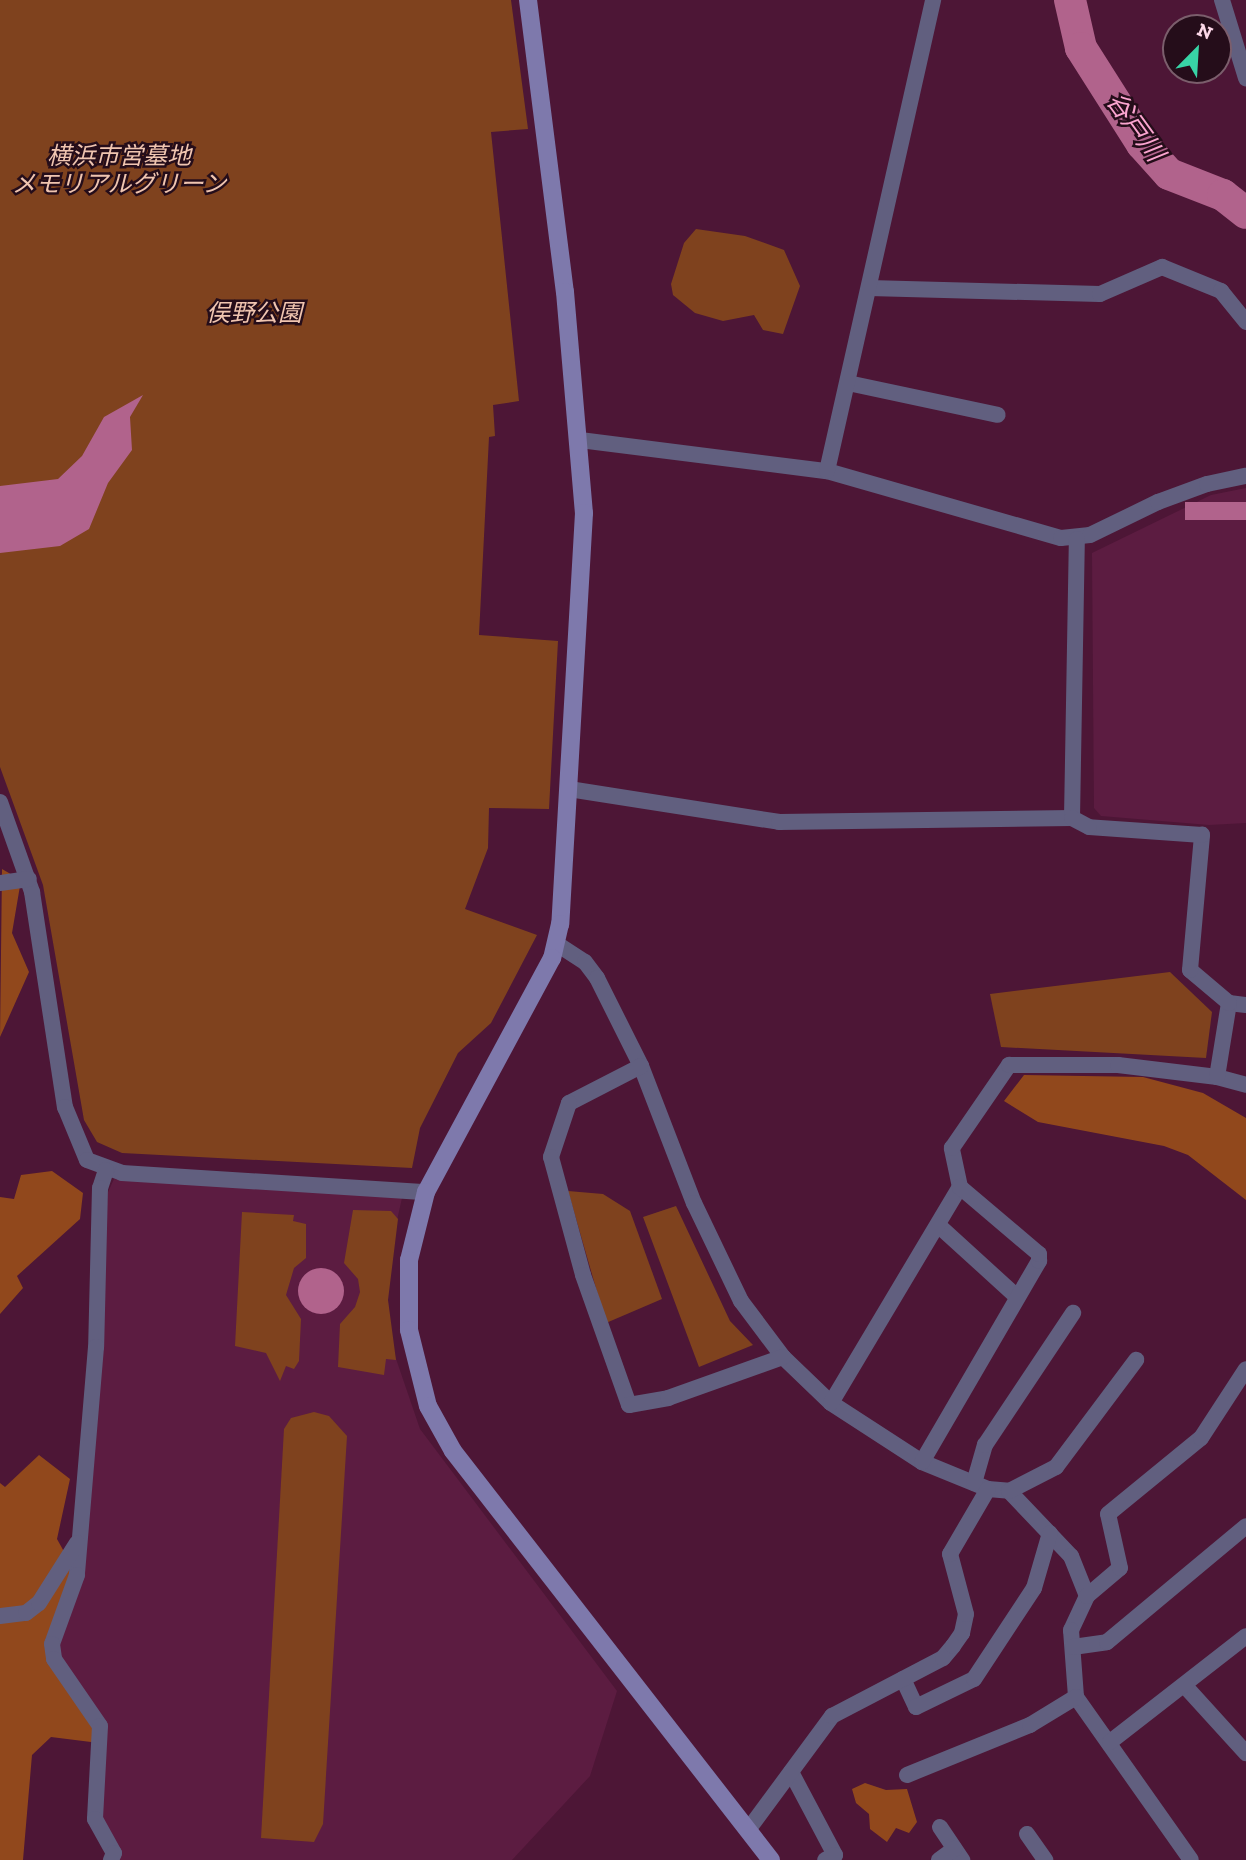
<!DOCTYPE html>
<meta charset="utf-8">
<style>
body{margin:0}
#map{position:relative;width:1246px;height:1860px;overflow:hidden;background:#4d1636;font-family:"Zilla Slab","Noto Sans JP",serif}
div>[style]{position:absolute}
.built>*{inset:0;background:#5c1c41}
.green>*{inset:0;background:#7f421e}
.forest>*{inset:0;background:#91481c}
.water>*{inset:0;background:#b1638c;transform-origin:0 0}
.round{border-radius:50%}
.river>*{height:32px;margin:-16px;padding:0 16px;transform-origin:16px;border-radius:16px;background:#b1638c}
.street>*{height:16px;margin:-8px;padding:0 8px;transform-origin:8px;border-radius:8px;background:#615f7f}
.secondary>*{height:18px;margin:-9px;padding:0 9px;transform-origin:9px;border-radius:9px;background:#7e79ac}
span{translate:-50% -50%;white-space:nowrap;text-align:center;line-height:1.15;-webkit-text-stroke:5px #250d1a;paint-order:stroke}
.park-label{font-size:24px;color:#f0c5b0;font-style:italic}
.water-label{font-size:26px;color:#fba5d0;font-style:italic}
.north{position:absolute;left:1162px;top:14px;width:70px;height:70px;box-sizing:border-box;background:#250d1a;border:2px solid #7b5e6c;border-radius:50%;rotate:24deg;font-size:19px;font-weight:700;line-height:28px;text-align:center;color:#fcd7e8}
.north::after{content:'';display:block;margin:auto;width:24px;height:32px;background:#38d4a6;clip-path:polygon(50% 0,100% 100%,50% 72%,0 100%)}
</style>
<div id="map">
<div class="built">
<div style="clip-path:polygon(1246px 488px,1246px 823px,1209px 825px,1101px 816px,1094px 808px,1092px 553px,1211px 495px)"></div>
<div style="clip-path:polygon(114px 1179px,402px 1198px,391px 1247px,388px 1300px,393px 1350px,420px 1429px,617px 1691px,590px 1776px,512px 1860px,112px 1860px,95px 1819px,100px 1726px,52px 1644px,77px 1575px,108px 1192px)"></div>
</div>
<div class="green">
<div style="clip-path:polygon(0 0,511px 0,528px 129px,491px 132px,519px 401px,493px 405px,495px 436px,489px 437px,479px 635px,558px 641px,549px 809px,489px 808px,488px 848px,465px 909px,537px 935px,491px 1023px,458px 1053px,420px 1128px,412px 1168px,122px 1153px,97px 1142px,84px 1120px,43px 885px,0 767px)"></div>
<div style="clip-path:polygon(696px 229px,745px 236px,784px 250px,800px 286px,783px 334px,763px 330px,754px 315px,723px 321px,695px 313px,673px 295px,671px 284px,684px 243px)"></div>
<div style="clip-path:polygon(1170px 972px,1212px 1012px,1206px 1058px,1001px 1047px,990px 994px)"></div>
<div style="clip-path:polygon(568px 1191px,603px 1194px,630px 1211px,662px 1299px,606px 1323px)"></div>
<div style="clip-path:polygon(676px 1206px,730px 1321px,753px 1345px,699px 1367px,643px 1217px)"></div>
<div style="clip-path:polygon(353px 1210px,391px 1211px,398px 1219px,388px 1300px,396px 1360px,386px 1359px,384px 1375px,338px 1367px,340px 1324px,355px 1307px,360px 1292px,358px 1279px,344px 1263px)"></div>
<div style="clip-path:polygon(242px 1212px,294px 1215px,293px 1221px,306px 1224px,306px 1258px,294px 1268px,286px 1295px,301px 1319px,299px 1361px,294px 1369px,286px 1366px,280px 1381px,266px 1353px,235px 1346px)"></div>
<div style="clip-path:polygon(314px 1412px,329px 1416px,347px 1436px,323px 1824px,314px 1842px,261px 1838px,284px 1429px,291px 1418px)"></div>
</div>
<div class="forest">
<div style="clip-path:polygon(2px 869px,21px 880px,12px 933px,29px 972px,0 1037px)"></div>
<div style="clip-path:polygon(1024px 1075px,1143px 1077px,1203px 1093px,1246px 1118px,1246px 1200px,1188px 1155px,1164px 1146px,1038px 1122px,1004px 1101px)"></div>
<div style="clip-path:polygon(52px 1171px,83px 1193px,80px 1219px,17px 1276px,23px 1288px,0 1314px,0 1197px,14px 1199px,21px 1175px)"></div>
<div style="clip-path:polygon(39px 1455px,70px 1479px,57px 1539px,77px 1575px,52px 1644px,82px 1696px,99px 1743px,51px 1737px,32px 1755px,23px 1860px,0 1860px,0 1483px,5px 1487px)"></div>
<div style="clip-path:polygon(865px 1783px,886px 1790px,907px 1789px,917px 1822px,909px 1833px,896px 1828px,887px 1842px,870px 1829px,869px 1814px,856px 1803px,852px 1789px)"></div>
</div>
<div class="water">
<div style="clip-path:polygon(143px 395px,130px 417px,132px 450px,108px 483px,89px 529px,60px 546px,0 553px,0 486px,58px 479px,82px 456px,104px 417px)"></div>
<div style="left:1246px;top:502px;width:18px;height:61px;rotate:90deg"></div>
<div class="round" style="left:298px;top:1268px;width:46px;height:46px"></div>
</div>
<div class="river">
<div style="left:1070px;top:0;width:49px;rotate:77.1deg"></div>
<div style="left:1081px;top:48px;width:114px;rotate:57.6deg"></div>
<div style="left:1142px;top:144px;width:40px;rotate:48deg"></div>
<div style="left:1169px;top:174px;width:58px;rotate:21.3deg"></div>
<div style="left:1223px;top:195px;width:29px;rotate:38deg"></div>
</div>
<div class="street">
<div style="left:1222px;top:0;width:82px;rotate:72.9deg"></div>
<div style="left:869px;top:288px;width:231px;rotate:1.5deg"></div>
<div style="left:1100px;top:294px;width:68px;rotate:-23.5deg"></div>
<div style="left:1162px;top:267px;width:64px;rotate:22.1deg"></div>
<div style="left:1221px;top:291px;width:40px;rotate:51deg"></div>
<div style="left:848px;top:383px;width:153px;rotate:12deg"></div>
<div style="left:580px;top:440px;width:249px;rotate:7.2deg"></div>
<div style="left:827px;top:471px;width:243px;rotate:16deg"></div>
<div style="left:1061px;top:538px;width:29px;rotate:-6deg"></div>
<div style="left:1090px;top:535px;width:76px;rotate:-25.9deg"></div>
<div style="left:1158px;top:502px;width:52px;rotate:-20.2deg"></div>
<div style="left:1207px;top:484px;width:40px;rotate:-12deg"></div>
<div style="left:827px;top:471px;width:483px;rotate:-77.3deg"></div>
<div style="left:569px;top:789px;width:213px;rotate:8.9deg"></div>
<div style="left:779px;top:822px;width:293px;rotate:-0.8deg"></div>
<div style="left:1072px;top:818px;width:279px;rotate:-89deg"></div>
<div style="left:0;top:802px;width:96px;rotate:70.4deg"></div>
<div style="left:32px;top:892px;width:218px;rotate:81.3deg"></div>
<div style="left:65px;top:1107px;width:57px;rotate:67.5deg"></div>
<div style="left:87px;top:1160px;width:37px;rotate:20deg"></div>
<div style="left:122px;top:1173px;width:305px;rotate:3.6deg"></div>
<div style="left:0;top:883px;width:29px;rotate:-8deg"></div>
<div style="left:557px;top:944px;width:33px;rotate:33deg"></div>
<div style="left:585px;top:962px;width:20px;rotate:53deg"></div>
<div style="left:597px;top:978px;width:98px;rotate:63.4deg"></div>
<div style="left:641px;top:1066px;width:147px;rotate:68.9deg"></div>
<div style="left:694px;top:1203px;width:109px;rotate:64.4deg"></div>
<div style="left:741px;top:1301px;width:70px;rotate:53.1deg"></div>
<div style="left:783px;top:1357px;width:66px;rotate:43.8deg"></div>
<div style="left:831px;top:1403px;width:108px;rotate:33deg"></div>
<div style="left:922px;top:1462px;width:71px;rotate:22.2deg"></div>
<div style="left:988px;top:1489px;width:21px;rotate:5deg"></div>
<div style="left:1009px;top:1491px;width:90px;rotate:46.4deg"></div>
<div style="left:1071px;top:1556px;width:43px;rotate:68.2deg"></div>
<div style="left:1087px;top:1596px;width:38px;rotate:115deg"></div>
<div style="left:1071px;top:1630px;width:67px;rotate:85.7deg"></div>
<div style="left:1076px;top:1697px;width:199px;rotate:54.8deg"></div>
<div style="left:1229px;top:1003px;width:17px;rotate:7deg"></div>
<div style="left:641px;top:1066px;width:81px;rotate:152.8deg"></div>
<div style="left:569px;top:1103px;width:57px;rotate:108.4deg"></div>
<div style="left:551px;top:1157px;width:122px;rotate:74.8deg"></div>
<div style="left:583px;top:1275px;width:138px;rotate:70.5deg"></div>
<div style="left:629px;top:1405px;width:40px;rotate:-10deg"></div>
<div style="left:668px;top:1398px;width:122px;rotate:-19.6deg"></div>
<div style="left:1217px;top:1077px;width:30px;rotate:15deg"></div>
<div style="left:106px;top:1170px;width:19px;rotate:108deg"></div>
<div style="left:100px;top:1188px;width:159px;rotate:91.4deg"></div>
<div style="left:96px;top:1347px;width:229px;rotate:94.8deg"></div>
<div style="left:77px;top:1575px;width:73px;rotate:109.9deg"></div>
<div style="left:52px;top:1644px;width:15px;rotate:82deg"></div>
<div style="left:54px;top:1659px;width:81px;rotate:55.5deg"></div>
<div style="left:100px;top:1726px;width:93px;rotate:93.1deg"></div>
<div style="left:95px;top:1819px;width:39px;rotate:61deg"></div>
<div style="left:114px;top:1853px;width:8px;rotate:113deg"></div>
<div style="left:938px;top:1225px;width:107px;rotate:42.3deg"></div>
<div style="left:831px;top:1403px;width:252px;rotate:-59.2deg"></div>
<div style="left:960px;top:1187px;width:40px;rotate:-102deg"></div>
<div style="left:952px;top:1148px;width:101px;rotate:-55.5deg"></div>
<div style="left:1009px;top:1065px;width:109px"></div>
<div style="left:1118px;top:1065px;width:100px;rotate:6.9deg"></div>
<div style="left:1217px;top:1077px;width:75px;rotate:-80.8deg"></div>
<div style="left:1229px;top:1003px;width:51px;rotate:-139.8deg"></div>
<div style="left:1190px;top:970px;width:136px;rotate:-84.9deg"></div>
<div style="left:1202px;top:835px;width:113px;rotate:-176deg"></div>
<div style="left:1089px;top:827px;width:19px;rotate:-152deg"></div>
<div style="left:922px;top:1462px;width:233px;rotate:-59.8deg"></div>
<div style="left:1039px;top:1261px;width:7px;rotate:-90deg"></div>
<div style="left:1039px;top:1254px;width:104px;rotate:-139.7deg"></div>
<div style="left:974px;top:1483px;width:40px;rotate:-74deg"></div>
<div style="left:985px;top:1445px;width:159px;rotate:-56.3deg"></div>
<div style="left:1009px;top:1491px;width:53px;rotate:-27.1deg"></div>
<div style="left:1056px;top:1467px;width:134px;rotate:-53.2deg"></div>
<div style="left:1087px;top:1596px;width:43px;rotate:-40.3deg"></div>
<div style="left:1120px;top:1568px;width:55px;rotate:-102.5deg"></div>
<div style="left:1108px;top:1514px;width:120px;rotate:-39.3deg"></div>
<div style="left:1201px;top:1438px;width:82px;rotate:-56.9deg"></div>
<div style="left:0;top:1616px;width:26px;rotate:-7deg"></div>
<div style="left:26px;top:1613px;width:16px;rotate:-38deg"></div>
<div style="left:39px;top:1603px;width:71px;rotate:-57.7deg"></div>
<div style="left:1073px;top:1647px;width:34px;rotate:-8deg"></div>
<div style="left:1107px;top:1642px;width:181px;rotate:-39.8deg"></div>
<div style="left:903px;top:1679px;width:31px;rotate:65deg"></div>
<div style="left:916px;top:1707px;width:64px;rotate:-25.8deg"></div>
<div style="left:974px;top:1679px;width:109px;rotate:-56.6deg"></div>
<div style="left:1034px;top:1588px;width:57px;rotate:-73.8deg"></div>
<div style="left:1185px;top:1686px;width:91px;rotate:47.7deg"></div>
<div style="left:1110px;top:1742px;width:172px;rotate:-37.9deg"></div>
<div style="left:791px;top:1772px;width:94px;rotate:62.1deg"></div>
<div style="left:835px;top:1855px;width:11px;rotate:153deg"></div>
<div style="left:907px;top:1775px;width:133px;rotate:-22.1deg"></div>
<div style="left:1030px;top:1725px;width:54px;rotate:-31.3deg"></div>
<div style="left:940px;top:1827px;width:40px;rotate:56deg"></div>
<div style="left:748px;top:1830px;width:142px;rotate:-53.6deg"></div>
<div style="left:832px;top:1716px;width:125px;rotate:-27.6deg"></div>
<div style="left:943px;top:1658px;width:16px;rotate:-50deg"></div>
<div style="left:953px;top:1646px;width:16px;rotate:-55deg"></div>
<div style="left:962px;top:1633px;width:19px;rotate:-78deg"></div>
<div style="left:966px;top:1614px;width:62px;rotate:-104.9deg"></div>
<div style="left:950px;top:1554px;width:75px;rotate:-59.7deg"></div>
<div style="left:1027px;top:1834px;width:32px;rotate:55deg"></div>
<div style="left:939px;top:1860px;width:19px;rotate:-36deg"></div>
</div>
<div class="secondary">
<div style="left:528px;top:0;width:294px;rotate:82.8deg"></div>
<div style="left:565px;top:292px;width:222px;rotate:85.1deg"></div>
<div style="left:584px;top:513px;width:412px;rotate:93.3deg"></div>
<div style="left:560px;top:924px;width:35px;rotate:103deg"></div>
<div style="left:552px;top:958px;width:266px;rotate:118.3deg"></div>
<div style="left:426px;top:1192px;width:70px;rotate:104deg"></div>
<div style="left:409px;top:1260px;width:70px;rotate:90deg"></div>
<div style="left:409px;top:1330px;width:78px;rotate:76deg"></div>
<div style="left:428px;top:1406px;width:51px;rotate:60.9deg"></div>
<div style="left:453px;top:1451px;width:518px;rotate:52.13deg"></div>
</div>
<div class="park-label">
<span style="left:119px;top:170px">横浜市営墓地<br>メモリアルグリーン</span>
<span style="left:254px;top:313px">俣野公園</span>
</div>
<div class="water-label">
<span style="left:1135px;top:127px;rotate:54deg">谷戸川</span>
</div>
<div class="north">N</div>
</div>
